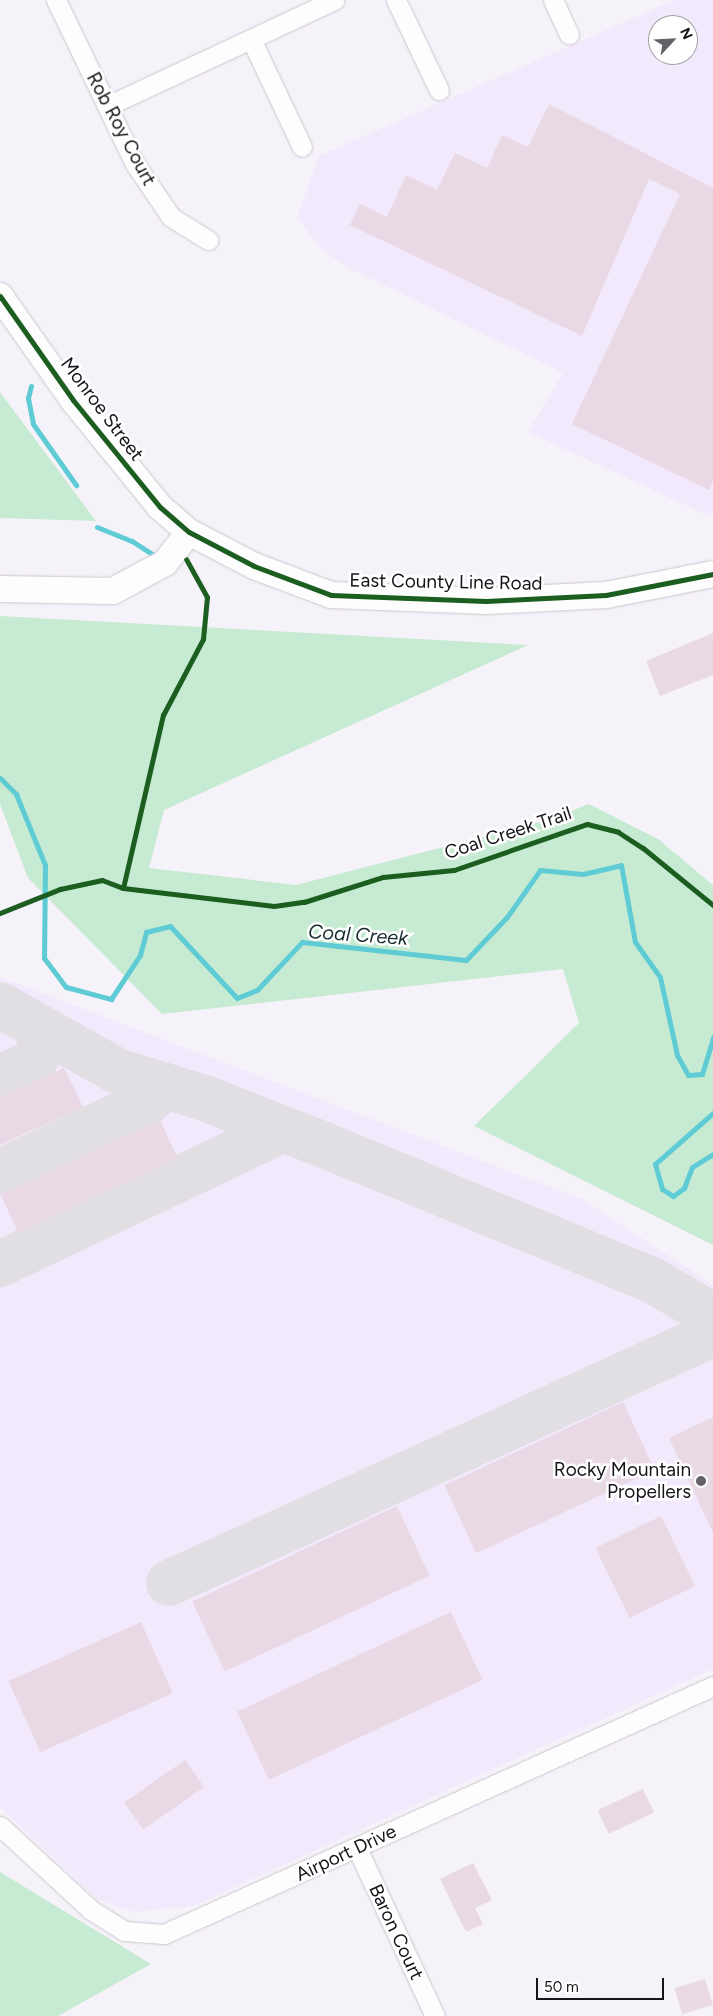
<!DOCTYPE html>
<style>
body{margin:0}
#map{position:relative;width:713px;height:2016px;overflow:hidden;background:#f6f2f9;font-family:Figtree,sans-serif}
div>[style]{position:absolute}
.built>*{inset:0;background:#f3e9fc}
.green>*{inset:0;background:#c7ebd2}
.stream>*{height:5px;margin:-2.5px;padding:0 2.5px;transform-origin:2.5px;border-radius:2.5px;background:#5fccd5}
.taxiway>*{height:46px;margin:-23px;padding:0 23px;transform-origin:23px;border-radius:23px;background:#e2dfe4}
.building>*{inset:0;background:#e8d9e5;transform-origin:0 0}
.roads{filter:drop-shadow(0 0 1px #cbc7ce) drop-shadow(0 0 1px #cbc7ce)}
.street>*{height:19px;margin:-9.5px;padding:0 9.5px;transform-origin:9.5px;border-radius:9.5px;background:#fefdfe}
.secondary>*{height:26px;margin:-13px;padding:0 13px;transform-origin:13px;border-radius:13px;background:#fefdfe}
.cycleway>*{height:5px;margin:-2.5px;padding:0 2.5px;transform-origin:2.5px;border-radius:2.5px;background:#1b5e20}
.dots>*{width:14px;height:14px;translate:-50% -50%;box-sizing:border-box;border:2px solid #fff;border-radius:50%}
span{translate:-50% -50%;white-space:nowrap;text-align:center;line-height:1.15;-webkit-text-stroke:5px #fff;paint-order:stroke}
.street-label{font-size:19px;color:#17131a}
.poi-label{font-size:19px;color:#17131a}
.right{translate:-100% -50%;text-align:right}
.water-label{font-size:20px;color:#162e30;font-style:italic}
.north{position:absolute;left:648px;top:15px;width:50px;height:50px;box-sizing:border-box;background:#fff;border:1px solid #a2a1a3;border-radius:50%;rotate:65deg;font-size:14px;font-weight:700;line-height:20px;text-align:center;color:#17131a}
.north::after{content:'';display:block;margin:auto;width:18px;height:22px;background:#656168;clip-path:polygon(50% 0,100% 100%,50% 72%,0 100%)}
.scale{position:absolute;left:536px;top:1978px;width:128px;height:22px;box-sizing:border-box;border:2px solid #17131a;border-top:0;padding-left:6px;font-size:15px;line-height:18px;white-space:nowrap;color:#17131a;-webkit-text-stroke:4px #fff;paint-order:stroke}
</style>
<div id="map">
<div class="built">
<div style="clip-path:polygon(evenodd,674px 0,713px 0,713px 514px,709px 516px,528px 432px,563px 373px,347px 267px,320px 248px,297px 217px,319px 156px,674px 0,658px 25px,688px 25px,688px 55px,658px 55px,658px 25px)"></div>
<div style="clip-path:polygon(0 977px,582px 1199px,713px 1285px,713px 1669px,193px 1906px,134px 1912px,97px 1899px,0 1807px)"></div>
</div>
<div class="green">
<div style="clip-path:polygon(0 392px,96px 521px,0 518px)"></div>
<div style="clip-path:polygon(0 616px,528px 645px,164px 810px,149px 868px,296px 885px,548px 820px,589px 804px,658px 839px,713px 885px,713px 1245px,474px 1126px,579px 1023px,563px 969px,162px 1014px,28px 878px,0 804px)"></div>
<div style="clip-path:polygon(0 1872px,151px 1964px,58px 2016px,0 2016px)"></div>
</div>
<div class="stream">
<div style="left:31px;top:386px;width:12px;rotate:104deg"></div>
<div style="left:28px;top:398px;width:26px;rotate:79deg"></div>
<div style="left:33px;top:424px;width:75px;rotate:54.8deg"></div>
<div style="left:97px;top:527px;width:38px;rotate:22deg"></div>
<div style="left:132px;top:541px;width:31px;rotate:33deg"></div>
<div style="left:0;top:778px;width:23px;rotate:45deg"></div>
<div style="left:16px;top:794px;width:77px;rotate:67.8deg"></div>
<div style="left:45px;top:865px;width:93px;rotate:90.6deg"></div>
<div style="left:44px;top:958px;width:36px;rotate:53deg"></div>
<div style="left:66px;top:987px;width:47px;rotate:14.9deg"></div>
<div style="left:111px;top:999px;width:53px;rotate:-56.6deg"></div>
<div style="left:140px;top:955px;width:24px;rotate:-75deg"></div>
<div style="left:146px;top:932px;width:25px;rotate:-14deg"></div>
<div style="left:170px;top:926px;width:98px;rotate:47.1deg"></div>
<div style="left:237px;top:998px;width:22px;rotate:-22deg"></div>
<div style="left:257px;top:990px;width:66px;rotate:-46.8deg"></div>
<div style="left:302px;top:942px;width:165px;rotate:6.3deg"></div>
<div style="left:466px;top:960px;width:59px;rotate:-46.4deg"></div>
<div style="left:507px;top:917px;width:57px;rotate:-54.9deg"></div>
<div style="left:540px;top:870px;width:43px;rotate:5.3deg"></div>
<div style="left:583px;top:874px;width:39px;rotate:-13deg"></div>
<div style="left:621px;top:865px;width:78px;rotate:79.7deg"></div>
<div style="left:635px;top:942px;width:43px;rotate:54.5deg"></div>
<div style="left:660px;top:977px;width:80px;rotate:77.7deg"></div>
<div style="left:677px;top:1055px;width:23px;rotate:61deg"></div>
<div style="left:688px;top:1075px;width:14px;rotate:-4deg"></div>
<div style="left:702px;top:1074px;width:39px;rotate:-73deg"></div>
<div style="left:713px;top:1113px;width:77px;rotate:138.7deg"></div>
<div style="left:655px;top:1164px;width:26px;rotate:74deg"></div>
<div style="left:662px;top:1189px;width:13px;rotate:32deg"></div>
<div style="left:673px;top:1196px;width:14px;rotate:-36deg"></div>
<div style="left:684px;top:1188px;width:22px;rotate:-69deg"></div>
<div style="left:692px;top:1167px;width:25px;rotate:-32deg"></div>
</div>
<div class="taxiway">
<div style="left:0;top:1005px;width:134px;rotate:29.4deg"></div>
<div style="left:117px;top:1071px;width:91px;rotate:17.2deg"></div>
<div style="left:204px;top:1098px;width:121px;rotate:21.3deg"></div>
<div style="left:317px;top:1142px;width:362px;rotate:22.4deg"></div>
<div style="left:652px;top:1280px;width:71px;rotate:30.5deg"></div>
<div style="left:0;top:1078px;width:38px;rotate:-25deg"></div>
<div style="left:34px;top:1062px;width:33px;rotate:-69deg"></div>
<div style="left:0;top:1172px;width:165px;rotate:-25.5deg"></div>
<div style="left:149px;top:1101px;width:21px;rotate:-49deg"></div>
<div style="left:0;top:1264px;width:314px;rotate:-25.4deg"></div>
<div style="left:169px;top:1583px;width:598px;rotate:-24.59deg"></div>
</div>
<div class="building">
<div style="clip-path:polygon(549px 104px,713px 188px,713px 481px,709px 490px,572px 424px,680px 194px,649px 179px,582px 336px,350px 225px,360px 204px,387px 217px,406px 175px,437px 190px,455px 153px,487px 168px,502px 135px,528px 147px)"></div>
<div style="clip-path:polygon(713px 633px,713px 675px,660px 696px,646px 661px)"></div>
<div style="clip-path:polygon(64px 1068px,83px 1107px,0 1145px,0 1098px)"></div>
<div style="left:160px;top:1120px;width:42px;height:176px;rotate:65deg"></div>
<div style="left:623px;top:1402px;width:75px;height:197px;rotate:65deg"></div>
<div style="clip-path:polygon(713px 1417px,713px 1533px,669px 1438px)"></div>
<div style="left:397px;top:1506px;width:77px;height:226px;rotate:65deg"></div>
<div style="left:661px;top:1516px;width:78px;height:73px;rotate:64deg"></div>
<div style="left:451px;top:1612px;width:75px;height:236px;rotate:65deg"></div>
<div style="left:141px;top:1622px;width:78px;height:145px;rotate:66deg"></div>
<div style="left:185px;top:1760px;width:33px;height:74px;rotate:55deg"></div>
<div style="left:643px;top:1789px;width:26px;height:50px;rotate:65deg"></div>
<div style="clip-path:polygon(473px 1863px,492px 1900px,475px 1908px,483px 1924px,466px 1932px,440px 1879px)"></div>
<div style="left:705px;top:1979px;width:27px;height:32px;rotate:73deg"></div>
</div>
<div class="roads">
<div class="street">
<div style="left:56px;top:0;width:182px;rotate:64.3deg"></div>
<div style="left:135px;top:164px;width:64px;rotate:55.8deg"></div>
<div style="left:171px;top:217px;width:44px;rotate:31.9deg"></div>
<div style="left:396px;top:0;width:100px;rotate:64.5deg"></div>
<div style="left:553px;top:0;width:38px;rotate:65deg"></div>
<div style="left:251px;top:39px;width:119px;rotate:64.7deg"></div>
<div style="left:107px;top:106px;width:251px;rotate:-25deg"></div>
<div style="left:0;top:1826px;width:124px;rotate:42.7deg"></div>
<div style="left:91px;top:1910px;width:39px;rotate:32deg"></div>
<div style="left:124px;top:1931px;width:40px;rotate:4.3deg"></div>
<div style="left:164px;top:1934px;width:602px;rotate:-24.31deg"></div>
<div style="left:357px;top:1848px;width:185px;rotate:65.1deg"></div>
</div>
<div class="secondary">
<div style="left:0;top:296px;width:127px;rotate:54.9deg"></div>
<div style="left:73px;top:400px;width:138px;rotate:50.9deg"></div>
<div style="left:160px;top:507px;width:38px;rotate:41deg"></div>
<div style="left:189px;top:532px;width:73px;rotate:27.6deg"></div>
<div style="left:254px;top:566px;width:82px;rotate:20.6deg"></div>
<div style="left:331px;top:595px;width:155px;rotate:2.2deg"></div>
<div style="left:486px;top:601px;width:120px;rotate:-2.9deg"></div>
<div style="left:606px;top:595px;width:109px;rotate:-11.1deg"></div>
<div style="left:0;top:589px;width:113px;rotate:1deg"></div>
<div style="left:113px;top:591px;width:59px;rotate:-28.3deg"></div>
<div style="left:165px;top:563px;width:39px;rotate:-52deg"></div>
</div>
</div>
<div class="cycleway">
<div style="left:0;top:296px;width:127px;rotate:54.9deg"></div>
<div style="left:73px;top:400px;width:138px;rotate:50.9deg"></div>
<div style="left:160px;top:507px;width:38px;rotate:41deg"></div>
<div style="left:189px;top:532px;width:73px;rotate:27.6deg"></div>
<div style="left:254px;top:566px;width:82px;rotate:20.6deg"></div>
<div style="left:331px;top:595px;width:155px;rotate:2.2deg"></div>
<div style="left:486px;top:601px;width:120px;rotate:-2.9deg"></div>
<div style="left:606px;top:595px;width:109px;rotate:-11.1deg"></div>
<div style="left:123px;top:888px;width:178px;rotate:-77deg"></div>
<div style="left:163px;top:715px;width:86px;rotate:-62.2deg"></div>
<div style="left:203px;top:639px;width:42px;rotate:-84.6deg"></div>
<div style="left:207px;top:597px;width:43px;rotate:-118.9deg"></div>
<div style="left:0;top:913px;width:65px;rotate:-21.8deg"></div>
<div style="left:60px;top:889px;width:43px;rotate:-12.1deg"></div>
<div style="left:102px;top:880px;width:22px;rotate:21deg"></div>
<div style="left:123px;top:888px;width:152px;rotate:6.8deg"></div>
<div style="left:274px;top:906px;width:30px;rotate:-8deg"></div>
<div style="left:304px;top:902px;width:83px;rotate:-17.6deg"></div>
<div style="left:383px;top:877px;width:71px;rotate:-5.6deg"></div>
<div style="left:454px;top:870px;width:141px;rotate:-19.1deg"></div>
<div style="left:587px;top:824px;width:32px;rotate:14deg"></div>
<div style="left:618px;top:832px;width:30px;rotate:33deg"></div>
<div style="left:643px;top:848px;width:90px;rotate:39.2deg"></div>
</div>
<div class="dots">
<div style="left:701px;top:1481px;background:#656168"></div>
</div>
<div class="street-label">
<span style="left:121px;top:129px;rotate:62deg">Rob Roy Court</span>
<span style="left:102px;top:409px;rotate:53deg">Monroe Street</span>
<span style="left:446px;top:582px;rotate:1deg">East County Line Road</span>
<span style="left:508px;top:833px;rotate:-18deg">Coal Creek Trail</span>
<span style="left:346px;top:1853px;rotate:-25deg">Airport Drive</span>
<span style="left:396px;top:1932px;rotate:65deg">Baron Court</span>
</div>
<div class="poi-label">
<span class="right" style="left:691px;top:1481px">Rocky Mountain<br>Propellers</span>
</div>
<div class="water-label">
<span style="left:358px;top:935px;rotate:4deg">Coal Creek</span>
</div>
<div class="north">N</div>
<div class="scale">50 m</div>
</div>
